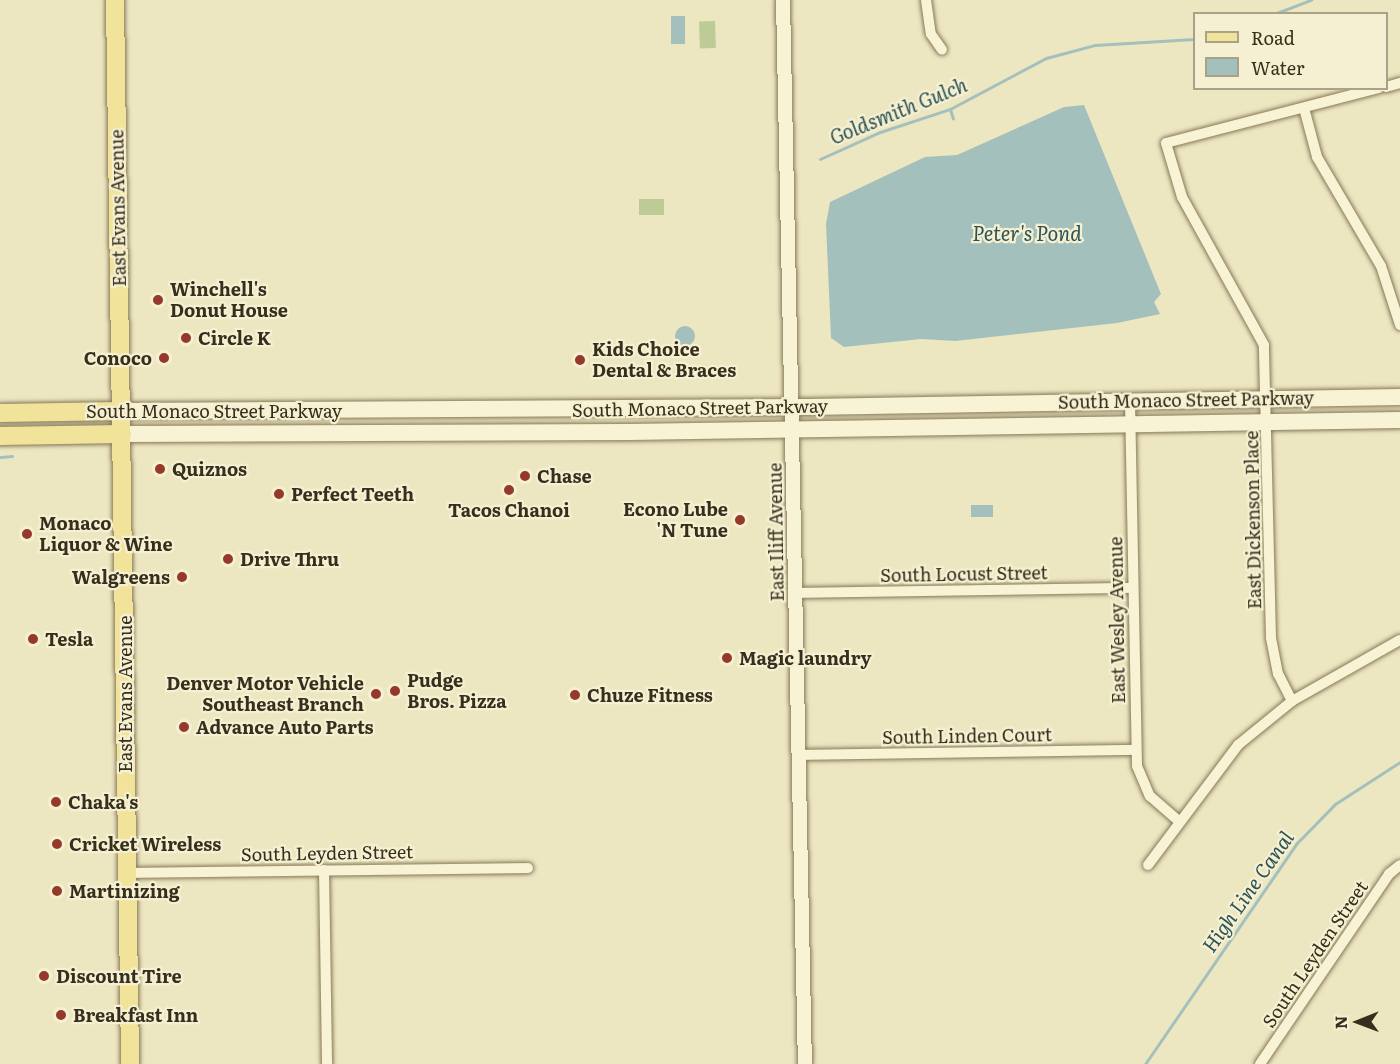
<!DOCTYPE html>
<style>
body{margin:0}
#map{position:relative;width:1400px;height:1064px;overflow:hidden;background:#ede7c1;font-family:Literata,serif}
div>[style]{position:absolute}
.green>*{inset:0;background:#bdcb96;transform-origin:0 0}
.water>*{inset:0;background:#a4c0bc;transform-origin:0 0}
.round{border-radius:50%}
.stream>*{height:3px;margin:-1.5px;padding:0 1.5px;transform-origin:1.5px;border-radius:1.5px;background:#a4c0bc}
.roads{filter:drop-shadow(0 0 2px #877959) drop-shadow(0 0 2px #877959)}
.minor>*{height:10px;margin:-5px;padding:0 5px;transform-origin:5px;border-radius:5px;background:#f8f3d4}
.tertiary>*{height:14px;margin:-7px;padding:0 7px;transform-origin:7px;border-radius:7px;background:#f8f3d4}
.secondary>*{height:16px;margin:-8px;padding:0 8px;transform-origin:8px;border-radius:8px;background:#f8f3d4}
.primary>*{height:18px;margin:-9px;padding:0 9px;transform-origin:9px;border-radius:9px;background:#f1e399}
.dots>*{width:16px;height:16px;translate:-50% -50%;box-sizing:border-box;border:3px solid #f5f0d1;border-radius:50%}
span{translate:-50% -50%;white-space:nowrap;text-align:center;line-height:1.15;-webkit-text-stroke:4.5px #f5f0d1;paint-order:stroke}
.street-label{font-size:18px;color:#372e1d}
.poi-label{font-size:18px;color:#372e1d;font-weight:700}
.left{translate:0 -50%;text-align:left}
.right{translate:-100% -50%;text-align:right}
.water-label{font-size:20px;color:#2d5256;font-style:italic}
.legend{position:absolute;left:1193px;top:12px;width:195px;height:78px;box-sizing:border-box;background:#f5f0d1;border:2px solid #a9a289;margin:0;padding:8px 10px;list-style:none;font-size:18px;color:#372e1d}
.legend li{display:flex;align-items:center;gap:12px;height:30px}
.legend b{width:30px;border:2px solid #a9a289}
.north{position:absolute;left:1328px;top:992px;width:60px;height:60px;-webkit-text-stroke:4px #f5f0d1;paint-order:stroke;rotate:269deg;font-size:16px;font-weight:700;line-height:24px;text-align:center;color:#372e1d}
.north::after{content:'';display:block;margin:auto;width:21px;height:27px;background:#372e1d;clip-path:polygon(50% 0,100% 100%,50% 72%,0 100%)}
</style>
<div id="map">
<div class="green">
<div style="left:715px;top:21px;width:27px;height:16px;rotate:88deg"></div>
<div style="left:639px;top:199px;width:25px;height:16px"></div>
</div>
<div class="water">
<div style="left:671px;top:16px;width:14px;height:28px"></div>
<div style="clip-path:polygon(1084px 105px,1161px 294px,1154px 302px,1160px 314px,1117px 323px,955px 341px,921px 339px,844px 347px,831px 338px,826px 224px,830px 202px,925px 157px,957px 155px,1064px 107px)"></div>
<div class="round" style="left:675px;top:326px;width:20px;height:20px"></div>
<div style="left:993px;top:505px;width:12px;height:22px;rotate:90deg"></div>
</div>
<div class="stream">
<div style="left:1274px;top:14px;width:40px;rotate:-21deg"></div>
<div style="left:950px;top:109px;width:10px;rotate:73deg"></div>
<div style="left:820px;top:159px;width:66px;rotate:-24.2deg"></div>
<div style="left:880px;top:132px;width:74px;rotate:-18.2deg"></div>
<div style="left:950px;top:109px;width:109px;rotate:-28deg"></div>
<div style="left:1046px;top:58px;width:51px;rotate:-14.9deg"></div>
<div style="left:1095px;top:45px;width:99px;rotate:-3.5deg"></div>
<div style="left:0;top:457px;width:12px;rotate:-5deg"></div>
<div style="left:1145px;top:1064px;width:268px;rotate:-55.5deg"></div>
<div style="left:1297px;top:843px;width:54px;rotate:-45.7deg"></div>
<div style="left:1335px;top:804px;width:77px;rotate:-32.9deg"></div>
</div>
<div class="roads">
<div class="minor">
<div style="left:926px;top:0;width:34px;rotate:82deg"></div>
<div style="left:931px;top:34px;width:19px;rotate:55deg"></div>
<div style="left:1386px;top:87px;width:15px;rotate:-16deg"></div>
<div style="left:1304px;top:108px;width:51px;rotate:75.1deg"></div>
<div style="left:1317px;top:157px;width:126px;rotate:59.6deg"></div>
<div style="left:1381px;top:266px;width:62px;rotate:72.1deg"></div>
<div style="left:1130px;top:401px;width:365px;rotate:88.9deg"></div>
<div style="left:1137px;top:766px;width:33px;rotate:67deg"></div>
<div style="left:1150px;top:796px;width:38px;rotate:41deg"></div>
<div style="left:796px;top:593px;width:337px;rotate:-0.9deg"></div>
<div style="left:1292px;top:701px;width:30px;rotate:-117deg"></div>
<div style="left:1278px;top:674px;width:37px;rotate:-101deg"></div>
<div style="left:1271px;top:638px;width:293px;rotate:-91.4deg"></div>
<div style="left:1264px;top:345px;width:169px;rotate:-119deg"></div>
<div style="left:1182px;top:197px;width:56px;rotate:-106.5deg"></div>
<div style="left:1166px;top:143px;width:220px;rotate:-14.5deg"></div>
<div style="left:799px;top:755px;width:337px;rotate:-0.9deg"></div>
<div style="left:1148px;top:865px;width:150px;rotate:-53.1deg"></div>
<div style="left:1238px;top:745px;width:70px;rotate:-39.2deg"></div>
<div style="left:1292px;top:701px;width:124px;rotate:-29.5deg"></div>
<div style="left:324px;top:870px;width:194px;rotate:89.1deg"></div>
<div style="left:127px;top:873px;width:401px;rotate:-0.7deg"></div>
<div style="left:1260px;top:1064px;width:230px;rotate:-55.8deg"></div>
<div style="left:1389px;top:874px;width:14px;rotate:-39deg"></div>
</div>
<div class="tertiary">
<div style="left:783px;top:0;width:1064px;rotate:88.82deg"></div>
</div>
<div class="secondary">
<div style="left:122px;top:411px;width:686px;rotate:-0.33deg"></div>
<div style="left:808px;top:407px;width:592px;rotate:-0.97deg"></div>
<div style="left:122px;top:434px;width:507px;rotate:-0.23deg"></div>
<div style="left:629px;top:432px;width:771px;rotate:-0.89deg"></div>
</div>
<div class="primary">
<div style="left:115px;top:0;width:1064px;rotate:89.19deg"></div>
<div style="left:0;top:413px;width:122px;rotate:-0.9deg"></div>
<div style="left:0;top:436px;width:122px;rotate:-0.9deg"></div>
</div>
</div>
<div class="dots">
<div style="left:158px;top:300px;background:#953a2a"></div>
<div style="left:186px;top:338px;background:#953a2a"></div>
<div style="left:164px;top:358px;background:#953a2a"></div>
<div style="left:580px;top:360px;background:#953a2a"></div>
<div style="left:160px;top:469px;background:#953a2a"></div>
<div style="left:525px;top:476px;background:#953a2a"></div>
<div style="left:509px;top:490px;background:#953a2a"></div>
<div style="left:279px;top:494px;background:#953a2a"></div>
<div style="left:740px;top:520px;background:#953a2a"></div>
<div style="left:27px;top:534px;background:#953a2a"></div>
<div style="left:228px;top:559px;background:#953a2a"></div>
<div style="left:182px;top:577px;background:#953a2a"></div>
<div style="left:33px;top:639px;background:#953a2a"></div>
<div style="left:727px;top:658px;background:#953a2a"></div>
<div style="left:395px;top:691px;background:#953a2a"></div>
<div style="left:376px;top:694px;background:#953a2a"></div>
<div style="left:575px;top:695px;background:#953a2a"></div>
<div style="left:184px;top:727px;background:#953a2a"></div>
<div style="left:56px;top:802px;background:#953a2a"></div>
<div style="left:57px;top:844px;background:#953a2a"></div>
<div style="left:57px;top:891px;background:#953a2a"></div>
<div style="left:44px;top:976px;background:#953a2a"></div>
<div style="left:61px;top:1015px;background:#953a2a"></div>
</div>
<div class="street-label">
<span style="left:118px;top:208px;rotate:-91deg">East Evans Avenue</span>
<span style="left:1186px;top:400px;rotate:-1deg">South Monaco Street Parkway</span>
<span style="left:700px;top:408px;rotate:-1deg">South Monaco Street Parkway</span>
<span style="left:214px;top:411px">South Monaco Street Parkway</span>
<span style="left:1253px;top:520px;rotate:-91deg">East Dickenson Place</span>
<span style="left:776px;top:532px;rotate:-91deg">East Iliff Avenue</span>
<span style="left:964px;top:574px;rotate:-1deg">South Locust Street</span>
<span style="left:1117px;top:620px;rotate:-91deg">East Wesley Avenue</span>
<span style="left:125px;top:694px;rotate:-90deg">East Evans Avenue</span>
<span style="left:967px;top:736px;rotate:-1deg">South Linden Court</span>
<span style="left:327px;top:853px;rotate:-1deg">South Leyden Street</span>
<span style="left:1315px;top:954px;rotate:-56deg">South Leyden Street</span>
</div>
<div class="poi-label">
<span class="left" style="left:170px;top:300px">Winchell's<br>Donut House</span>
<span class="left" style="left:198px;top:338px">Circle K</span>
<span class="left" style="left:592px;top:360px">Kids Choice<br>Dental &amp; Braces</span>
<span class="right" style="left:152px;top:358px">Conoco</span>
<span class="left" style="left:172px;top:469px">Quiznos</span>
<span class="left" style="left:537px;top:476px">Chase</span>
<span class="left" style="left:291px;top:494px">Perfect Teeth</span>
<span style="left:509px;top:510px">Tacos Chanoi</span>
<span class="right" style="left:728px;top:520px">Econo Lube<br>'N Tune</span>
<span class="left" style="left:39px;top:534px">Monaco<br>Liquor &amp; Wine</span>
<span class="left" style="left:240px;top:559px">Drive Thru</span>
<span class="right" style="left:170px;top:577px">Walgreens</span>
<span class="left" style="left:45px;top:639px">Tesla</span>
<span class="left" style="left:739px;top:658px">Magic laundry</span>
<span class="left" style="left:407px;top:691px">Pudge<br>Bros. Pizza</span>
<span class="right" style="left:364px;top:694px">Denver Motor Vehicle<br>Southeast Branch</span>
<span class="left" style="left:587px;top:695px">Chuze Fitness</span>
<span class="left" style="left:196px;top:727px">Advance Auto Parts</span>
<span class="left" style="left:68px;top:802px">Chaka's</span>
<span class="left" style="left:69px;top:844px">Cricket Wireless</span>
<span class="left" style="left:69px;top:891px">Martinizing</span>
<span class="left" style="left:56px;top:976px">Discount Tire</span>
<span class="left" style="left:73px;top:1015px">Breakfast Inn</span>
</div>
<div class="water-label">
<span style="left:898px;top:110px;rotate:-22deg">Goldsmith Gulch</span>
<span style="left:1027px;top:232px">Peter's Pond</span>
<span style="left:1247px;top:891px;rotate:-55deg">High Line Canal</span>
</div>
<ul class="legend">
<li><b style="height:8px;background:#f1e399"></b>Road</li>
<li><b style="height:16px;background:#a4c0bc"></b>Water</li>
</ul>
<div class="north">N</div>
</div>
